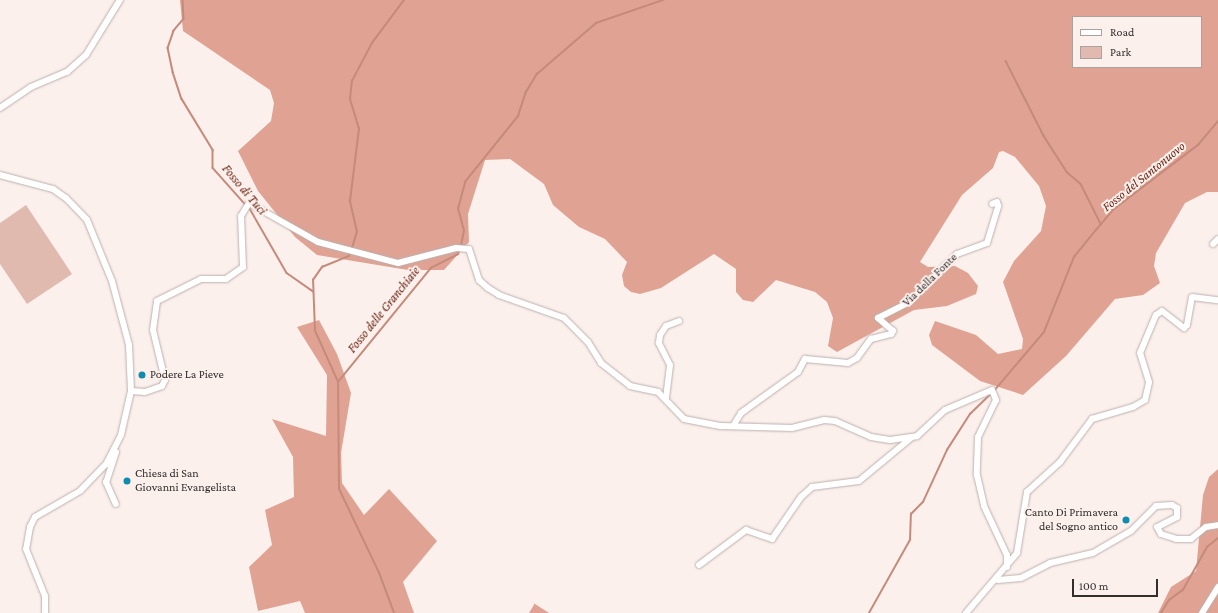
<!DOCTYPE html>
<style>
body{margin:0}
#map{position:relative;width:1218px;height:613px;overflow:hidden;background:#fcf0ed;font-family:"Crimson Pro",serif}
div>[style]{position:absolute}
.green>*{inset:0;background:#e0b9af}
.forest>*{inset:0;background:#e0a393}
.stream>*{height:1.5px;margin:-0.75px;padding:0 0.75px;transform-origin:0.75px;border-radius:0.75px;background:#c58a7a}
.roads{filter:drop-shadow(0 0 1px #bcb0ad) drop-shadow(0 0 1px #bcb0ad)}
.minor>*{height:6px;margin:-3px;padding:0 3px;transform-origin:3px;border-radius:3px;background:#fff}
.dots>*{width:11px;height:11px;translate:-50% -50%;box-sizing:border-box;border:2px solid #fcf0ed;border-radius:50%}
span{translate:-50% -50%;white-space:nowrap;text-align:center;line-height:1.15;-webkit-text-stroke:4px #fcf0ed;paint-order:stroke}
.street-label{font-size:12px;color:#322e2c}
.poi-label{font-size:12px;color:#322e2c}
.left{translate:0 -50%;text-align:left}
.right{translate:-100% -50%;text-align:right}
.water-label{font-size:13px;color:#631b08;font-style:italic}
.legend{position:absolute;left:1072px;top:16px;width:130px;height:52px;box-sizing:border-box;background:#fcf0ed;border:1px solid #aba2a0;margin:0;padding:5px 7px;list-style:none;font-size:12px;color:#322e2c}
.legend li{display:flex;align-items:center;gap:8px;height:20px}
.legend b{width:20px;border:1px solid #aba2a0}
.scale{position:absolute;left:1072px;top:579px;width:86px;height:18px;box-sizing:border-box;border:2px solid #322e2c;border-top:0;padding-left:5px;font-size:12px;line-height:14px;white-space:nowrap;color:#322e2c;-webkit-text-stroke:3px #fcf0ed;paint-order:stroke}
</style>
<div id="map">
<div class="green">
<div style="clip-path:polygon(26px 205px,72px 274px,27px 304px,0 264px,0 223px)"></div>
</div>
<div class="forest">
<div style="clip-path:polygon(evenodd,180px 0,1218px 0,1218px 192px,1207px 192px,1185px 203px,1156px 253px,1154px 266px,1160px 283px,1143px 295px,1115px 299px,1066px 356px,1023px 395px,980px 381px,932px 345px,929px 335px,935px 321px,976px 335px,998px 354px,1022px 349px,1023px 339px,1003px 282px,1014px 261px,1041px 231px,1046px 206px,1039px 186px,1015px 157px,1003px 151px,999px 152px,993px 168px,962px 195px,920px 262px,928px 267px,955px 266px,968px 273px,978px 286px,976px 294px,947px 306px,914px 310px,837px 352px,828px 346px,833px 318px,827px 302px,815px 292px,776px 280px,753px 302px,743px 300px,736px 292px,736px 269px,714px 254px,661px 288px,640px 294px,631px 292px,624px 286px,622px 275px,627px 262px,605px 239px,579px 227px,553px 205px,544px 184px,510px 159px,485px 160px,468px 214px,469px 242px,444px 270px,408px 270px,317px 255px,295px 237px,258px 191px,238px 151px,271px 121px,274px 103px,270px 90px,183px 31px,180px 0,1073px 17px,1201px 17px,1201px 67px,1073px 67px,1073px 17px)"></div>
<div style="clip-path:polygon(319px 320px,337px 354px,351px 393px,341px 453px,342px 483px,364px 515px,389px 489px,437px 541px,403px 582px,414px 613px,305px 613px,300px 601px,258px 611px,249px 567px,272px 545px,265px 510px,294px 497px,293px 457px,272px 419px,326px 436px,327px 375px,297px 327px)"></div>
<div style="clip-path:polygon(1218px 469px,1218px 613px,1158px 613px,1171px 587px,1196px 571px,1203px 495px,1209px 477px)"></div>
<div style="clip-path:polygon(535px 603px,535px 604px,549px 613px,529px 613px)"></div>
</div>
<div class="stream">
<div style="left:183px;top:0;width:19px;rotate:87deg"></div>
<div style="left:184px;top:19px;width:16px;rotate:130deg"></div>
<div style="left:174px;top:31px;width:18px;rotate:109deg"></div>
<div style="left:168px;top:48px;width:25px;rotate:78deg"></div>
<div style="left:173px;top:72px;width:28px;rotate:72deg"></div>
<div style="left:182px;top:99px;width:60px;rotate:58.7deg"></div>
<div style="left:213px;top:150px;width:18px;rotate:90deg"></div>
<div style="left:213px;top:168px;width:50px;rotate:48.3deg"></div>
<div style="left:1006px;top:61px;width:84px;rotate:63.1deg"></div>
<div style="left:1044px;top:136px;width:43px;rotate:57.4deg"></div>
<div style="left:1067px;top:172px;width:18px;rotate:41deg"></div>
<div style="left:1081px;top:184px;width:45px;rotate:63.4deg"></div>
<div style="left:249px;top:207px;width:76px;rotate:60.1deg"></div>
<div style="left:287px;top:273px;width:32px;rotate:35deg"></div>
<div style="left:461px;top:246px;width:15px;rotate:-79deg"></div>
<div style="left:464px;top:231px;width:23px;rotate:-105deg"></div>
<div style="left:458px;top:209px;width:28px;rotate:-75deg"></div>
<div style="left:465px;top:182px;width:85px;rotate:-51.2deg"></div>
<div style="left:518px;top:116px;width:25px;rotate:-72deg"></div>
<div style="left:526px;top:92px;width:21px;rotate:-59deg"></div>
<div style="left:537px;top:74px;width:78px;rotate:-40.8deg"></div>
<div style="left:596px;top:23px;width:71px;rotate:-18.9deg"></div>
<div style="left:352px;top:248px;width:17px;rotate:-73deg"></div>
<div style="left:357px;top:232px;width:32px;rotate:-103deg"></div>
<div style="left:350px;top:201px;width:73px;rotate:-82.9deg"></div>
<div style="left:359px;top:129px;width:31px;rotate:-107deg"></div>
<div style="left:350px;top:99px;width:18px;rotate:-84deg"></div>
<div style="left:352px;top:81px;width:43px;rotate:-62.2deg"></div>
<div style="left:372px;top:43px;width:54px;rotate:-53.3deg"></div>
<div style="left:338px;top:382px;width:56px;rotate:-114.3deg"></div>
<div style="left:315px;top:331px;width:51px;rotate:-92.2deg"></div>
<div style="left:313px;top:280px;width:16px;rotate:-55deg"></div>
<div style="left:322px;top:267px;width:29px;rotate:-22deg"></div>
<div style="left:349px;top:256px;width:4px;rotate:-76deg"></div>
<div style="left:994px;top:391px;width:77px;rotate:-49.7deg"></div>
<div style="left:1044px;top:332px;width:81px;rotate:-68.2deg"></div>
<div style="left:1074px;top:257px;width:36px;rotate:-51deg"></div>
<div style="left:1097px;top:229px;width:26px;rotate:-50deg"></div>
<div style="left:1114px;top:209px;width:106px;rotate:-37.3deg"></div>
<div style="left:1198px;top:145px;width:31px;rotate:-50deg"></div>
<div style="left:394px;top:613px;width:43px;rotate:-110.6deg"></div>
<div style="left:379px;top:573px;width:93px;rotate:-115.5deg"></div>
<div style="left:339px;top:489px;width:107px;rotate:-90.5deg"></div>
<div style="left:338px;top:382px;width:147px;rotate:-50.8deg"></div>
<div style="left:431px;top:268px;width:30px;rotate:-27deg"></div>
<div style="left:458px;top:254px;width:5px;rotate:-68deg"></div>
<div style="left:869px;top:613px;width:84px;rotate:-60.7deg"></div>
<div style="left:910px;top:540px;width:26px;rotate:-88deg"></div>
<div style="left:911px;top:514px;width:17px;rotate:-45deg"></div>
<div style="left:923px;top:502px;width:57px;rotate:-65.2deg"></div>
<div style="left:947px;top:450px;width:43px;rotate:-57.4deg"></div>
<div style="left:970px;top:414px;width:29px;rotate:-44deg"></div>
<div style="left:1161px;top:613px;width:15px;rotate:-58deg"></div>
<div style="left:1169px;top:600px;width:17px;rotate:-36deg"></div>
<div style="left:1183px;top:590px;width:49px;rotate:-60.8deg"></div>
<div style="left:1207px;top:547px;width:14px;rotate:-39deg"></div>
</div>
<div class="roads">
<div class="minor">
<div style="left:0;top:108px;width:37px;rotate:-34deg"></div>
<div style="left:31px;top:87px;width:39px;rotate:-23deg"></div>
<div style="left:67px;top:72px;width:25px;rotate:-42deg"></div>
<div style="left:86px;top:55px;width:65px;rotate:-58.3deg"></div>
<div style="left:0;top:175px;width:55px;rotate:14.8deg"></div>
<div style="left:53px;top:189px;width:16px;rotate:35deg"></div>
<div style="left:66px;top:198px;width:30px;rotate:46deg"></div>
<div style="left:87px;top:220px;width:66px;rotate:67.7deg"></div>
<div style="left:112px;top:281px;width:66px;rotate:75.1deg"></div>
<div style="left:129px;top:345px;width:46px;rotate:87.5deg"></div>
<div style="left:131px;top:391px;width:45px;rotate:102.8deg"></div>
<div style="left:121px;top:435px;width:33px;rotate:117deg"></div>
<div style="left:106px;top:464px;width:37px;rotate:134deg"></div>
<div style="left:80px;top:491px;width:52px;rotate:150deg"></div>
<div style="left:35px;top:517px;width:11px;rotate:117deg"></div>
<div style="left:30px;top:527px;width:22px;rotate:100deg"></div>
<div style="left:26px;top:549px;width:51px;rotate:68deg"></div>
<div style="left:45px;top:596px;width:17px;rotate:90deg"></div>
<div style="left:1213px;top:244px;width:7px;rotate:-45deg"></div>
<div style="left:131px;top:391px;width:14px;rotate:4deg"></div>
<div style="left:145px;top:392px;width:18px;rotate:-19deg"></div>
<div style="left:162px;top:386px;width:7px;rotate:-63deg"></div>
<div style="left:165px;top:380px;width:51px;rotate:-103.5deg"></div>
<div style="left:153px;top:330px;width:29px;rotate:-82deg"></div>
<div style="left:157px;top:301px;width:49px;rotate:-26.6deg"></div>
<div style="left:201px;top:279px;width:25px"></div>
<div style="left:226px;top:279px;width:21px;rotate:-35deg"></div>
<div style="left:243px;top:267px;width:51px;rotate:-92.2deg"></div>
<div style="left:241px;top:216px;width:15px;rotate:-58deg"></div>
<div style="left:249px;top:203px;width:79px;rotate:29.5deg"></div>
<div style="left:318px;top:242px;width:83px;rotate:14.7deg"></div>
<div style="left:398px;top:263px;width:60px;rotate:-14.5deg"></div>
<div style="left:456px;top:248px;width:13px;rotate:4deg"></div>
<div style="left:469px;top:249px;width:33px;rotate:72deg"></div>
<div style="left:479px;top:280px;width:12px;rotate:42deg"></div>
<div style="left:488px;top:288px;width:13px;rotate:32deg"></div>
<div style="left:499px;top:295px;width:69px;rotate:19.5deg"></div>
<div style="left:564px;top:318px;width:34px;rotate:45deg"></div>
<div style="left:588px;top:342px;width:25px;rotate:58deg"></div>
<div style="left:601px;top:363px;width:37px;rotate:38deg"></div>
<div style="left:630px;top:386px;width:29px;rotate:12deg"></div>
<div style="left:658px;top:392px;width:37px;rotate:46deg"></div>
<div style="left:684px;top:419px;width:38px;rotate:11deg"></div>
<div style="left:721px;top:426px;width:71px;rotate:1.6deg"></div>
<div style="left:792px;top:428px;width:33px;rotate:-14deg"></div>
<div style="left:824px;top:420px;width:11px;rotate:5deg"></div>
<div style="left:835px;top:421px;width:39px;rotate:24deg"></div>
<div style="left:871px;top:437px;width:19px;rotate:9deg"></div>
<div style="left:890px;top:440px;width:27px;rotate:-8deg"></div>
<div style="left:917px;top:436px;width:38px;rotate:-43deg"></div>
<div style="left:945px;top:410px;width:51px;rotate:-23.1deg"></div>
<div style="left:992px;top:390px;width:11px;rotate:68deg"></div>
<div style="left:996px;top:400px;width:41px;rotate:115.9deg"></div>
<div style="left:978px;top:437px;width:38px;rotate:92deg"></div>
<div style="left:977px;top:475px;width:32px;rotate:77deg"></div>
<div style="left:984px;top:506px;width:54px;rotate:64.9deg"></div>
<div style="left:1007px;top:555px;width:12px;rotate:90deg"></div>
<div style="left:666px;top:398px;width:33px;rotate:-83deg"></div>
<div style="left:670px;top:365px;width:25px;rotate:-117deg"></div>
<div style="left:659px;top:343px;width:8px;rotate:-83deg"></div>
<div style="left:660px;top:335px;width:11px;rotate:-56deg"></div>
<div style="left:666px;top:326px;width:14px;rotate:-21deg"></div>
<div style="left:733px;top:426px;width:15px;rotate:-58deg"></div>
<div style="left:741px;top:413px;width:70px;rotate:-35.7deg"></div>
<div style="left:798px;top:372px;width:15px;rotate:-62deg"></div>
<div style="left:805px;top:359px;width:43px;rotate:5.3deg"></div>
<div style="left:848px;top:363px;width:10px;rotate:-29deg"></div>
<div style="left:857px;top:358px;width:24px;rotate:-54deg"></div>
<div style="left:871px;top:339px;width:21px;rotate:-14deg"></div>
<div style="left:891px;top:334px;width:4px;rotate:-56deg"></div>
<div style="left:893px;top:331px;width:20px;rotate:-139deg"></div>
<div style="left:878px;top:318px;width:34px;rotate:-27deg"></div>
<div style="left:908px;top:303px;width:69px;rotate:-45deg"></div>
<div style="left:957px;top:254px;width:32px;rotate:-20deg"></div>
<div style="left:987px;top:243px;width:39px;rotate:-73deg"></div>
<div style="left:998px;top:206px;width:4px;rotate:-104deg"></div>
<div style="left:997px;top:202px;width:5px;rotate:158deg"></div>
<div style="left:116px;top:452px;width:32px;rotate:108deg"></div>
<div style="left:106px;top:482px;width:24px;rotate:66deg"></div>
<div style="left:699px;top:565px;width:59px;rotate:-36.7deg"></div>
<div style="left:746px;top:530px;width:28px;rotate:19deg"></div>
<div style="left:772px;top:539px;width:51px;rotate:-55.4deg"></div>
<div style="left:801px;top:497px;width:15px;rotate:-42deg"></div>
<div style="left:812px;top:487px;width:47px;rotate:-7.3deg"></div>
<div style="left:859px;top:481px;width:67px;rotate:-39.6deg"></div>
<div style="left:998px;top:580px;width:23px;rotate:-5deg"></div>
<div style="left:1021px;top:578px;width:33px;rotate:-27deg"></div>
<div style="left:1050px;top:563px;width:44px;rotate:-13.1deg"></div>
<div style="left:1093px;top:553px;width:44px;rotate:-30.1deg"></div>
<div style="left:1131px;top:531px;width:35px;rotate:-45deg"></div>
<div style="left:1156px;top:506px;width:16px;rotate:-4deg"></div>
<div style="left:1172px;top:505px;width:6px;rotate:31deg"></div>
<div style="left:1177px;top:508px;width:9px;rotate:90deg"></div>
<div style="left:1177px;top:517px;width:22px;rotate:153deg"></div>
<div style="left:1157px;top:527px;width:8px;rotate:60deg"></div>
<div style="left:1161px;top:534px;width:16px;rotate:18deg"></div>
<div style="left:1176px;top:539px;width:15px"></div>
<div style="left:1191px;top:539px;width:19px;rotate:-39deg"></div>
<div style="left:1206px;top:527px;width:12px;rotate:-9deg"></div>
<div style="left:966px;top:613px;width:79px;rotate:-49.6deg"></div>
<div style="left:1017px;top:553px;width:62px;rotate:-80.7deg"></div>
<div style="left:1027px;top:492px;width:45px;rotate:-42.3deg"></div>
<div style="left:1060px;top:462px;width:54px;rotate:-53.3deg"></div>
<div style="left:1092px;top:419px;width:43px;rotate:-16.3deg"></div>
<div style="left:1133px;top:407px;width:14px;rotate:-30deg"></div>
<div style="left:1145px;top:400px;width:18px;rotate:-77deg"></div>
<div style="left:1149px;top:382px;width:30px;rotate:-107deg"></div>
<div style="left:1140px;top:353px;width:41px;rotate:-67.2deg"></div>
<div style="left:1156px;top:315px;width:7px;rotate:-34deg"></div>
<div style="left:1162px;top:311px;width:28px;rotate:38deg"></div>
<div style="left:1184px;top:328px;width:4px;rotate:-45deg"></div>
<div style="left:1187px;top:325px;width:28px;rotate:-80deg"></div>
<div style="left:1192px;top:297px;width:26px;rotate:7deg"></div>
<div style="left:1202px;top:613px;width:31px;rotate:-58deg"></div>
</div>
</div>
<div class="dots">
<div style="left:142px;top:375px;background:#0e8cad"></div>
<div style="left:127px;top:481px;background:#0e8cad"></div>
<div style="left:1126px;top:520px;background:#0e8cad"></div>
</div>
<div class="street-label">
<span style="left:930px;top:280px;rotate:-44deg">Via della Fonte</span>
</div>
<div class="poi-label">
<span class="left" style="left:150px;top:375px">Podere La Pieve</span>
<span class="left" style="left:135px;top:481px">Chiesa di San<br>Giovanni Evangelista</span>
<span class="right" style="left:1118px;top:520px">Canto Di Primavera<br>del Sogno antico</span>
</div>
<div class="water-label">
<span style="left:1144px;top:177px;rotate:-39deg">Fosso del Santonuovo</span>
<span style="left:244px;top:190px;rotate:50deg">Fosso di Tuci</span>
<span style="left:384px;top:310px;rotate:-51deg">Fosso delle Granchiaie</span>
</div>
<ul class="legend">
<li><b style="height:5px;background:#fff"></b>Road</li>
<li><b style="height:11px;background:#e0b9af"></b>Park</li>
</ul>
<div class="scale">100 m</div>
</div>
